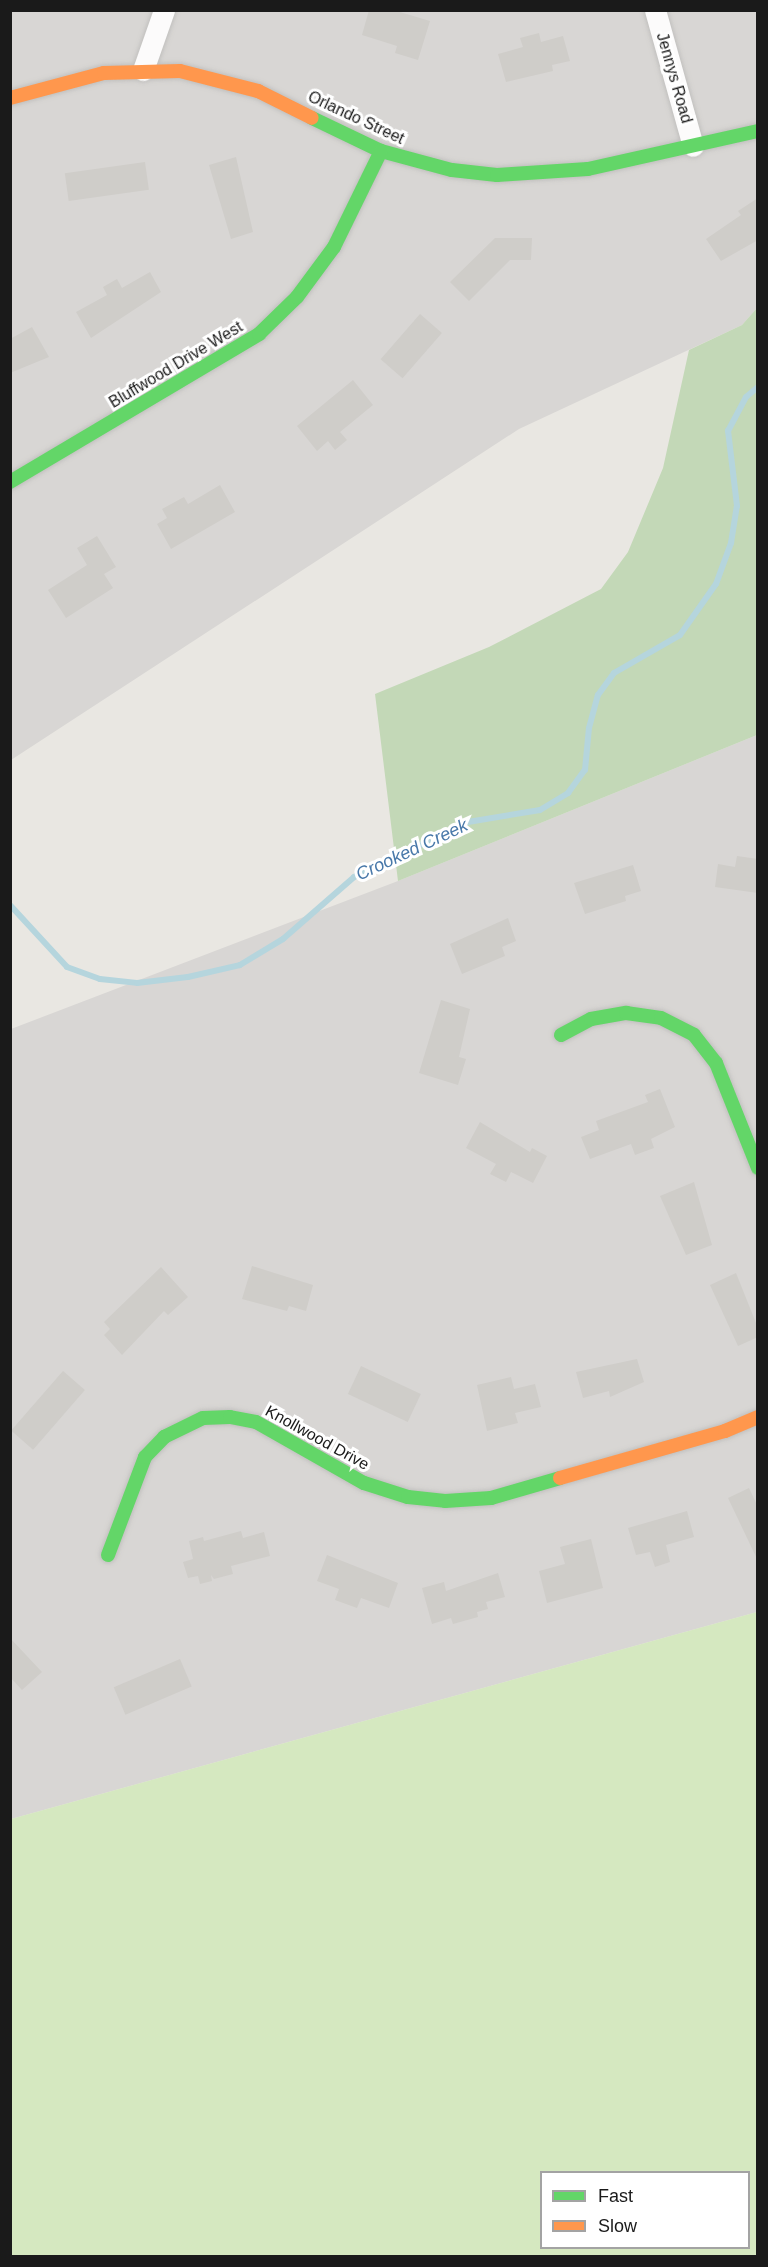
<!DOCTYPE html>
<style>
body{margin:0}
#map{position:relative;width:768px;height:2267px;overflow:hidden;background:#e9e7e2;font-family:Helvetica,sans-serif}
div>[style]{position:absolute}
.residential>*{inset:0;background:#d8d6d4}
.grass>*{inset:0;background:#d5e8c0}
.forest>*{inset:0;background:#c3d8b7}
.stream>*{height:6px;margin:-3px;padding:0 3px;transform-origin:3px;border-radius:3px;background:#b5d5dd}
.building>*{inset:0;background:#cfcdc9;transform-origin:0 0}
.roads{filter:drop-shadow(0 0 2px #c1c0be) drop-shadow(0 0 2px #c1c0be)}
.street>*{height:21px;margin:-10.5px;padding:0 10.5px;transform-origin:10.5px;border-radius:10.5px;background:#fcfbfb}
.fast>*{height:14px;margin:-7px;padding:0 7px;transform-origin:7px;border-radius:7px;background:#63d668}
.slow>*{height:14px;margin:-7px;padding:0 7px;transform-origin:7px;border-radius:7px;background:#ff974d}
span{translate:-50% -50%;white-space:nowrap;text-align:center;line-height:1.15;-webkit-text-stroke:6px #fff;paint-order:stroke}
.street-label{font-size:16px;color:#1a1a1a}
.water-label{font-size:18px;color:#4878a9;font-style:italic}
.frame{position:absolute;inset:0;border:12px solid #1a1a1a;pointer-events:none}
.legend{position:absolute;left:540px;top:2171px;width:210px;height:78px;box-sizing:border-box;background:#fff;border:2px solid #a3a3a3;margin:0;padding:8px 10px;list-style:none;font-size:18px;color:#1a1a1a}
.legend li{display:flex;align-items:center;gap:12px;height:30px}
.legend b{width:30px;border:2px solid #a3a3a3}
</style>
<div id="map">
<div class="residential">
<div style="clip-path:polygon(11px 11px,757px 11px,757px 308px,742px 325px,519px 429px,11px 760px)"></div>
<div style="clip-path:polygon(757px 735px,757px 1612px,11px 1819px,11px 1029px,398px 881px)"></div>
</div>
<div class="grass">
<div style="clip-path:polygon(evenodd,757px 1612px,757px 2256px,11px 2256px,11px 1819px,757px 1612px,542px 2172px,748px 2172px,748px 2248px,542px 2248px,542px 2172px)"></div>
</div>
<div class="forest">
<div style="clip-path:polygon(757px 308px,757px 735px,398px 881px,375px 694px,489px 647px,601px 589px,628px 552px,663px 468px,689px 350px,742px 325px)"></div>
</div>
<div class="stream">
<div style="left:10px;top:905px;width:84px;rotate:47.4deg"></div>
<div style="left:67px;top:967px;width:35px;rotate:20deg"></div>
<div style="left:100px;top:979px;width:37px;rotate:6deg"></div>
<div style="left:137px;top:983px;width:51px;rotate:-6.7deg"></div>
<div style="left:188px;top:977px;width:53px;rotate:-13deg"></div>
<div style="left:240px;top:965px;width:50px;rotate:-31.2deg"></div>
<div style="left:283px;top:939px;width:94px;rotate:-41.1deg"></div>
<div style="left:354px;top:877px;width:127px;rotate:-25.8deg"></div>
<div style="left:468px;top:822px;width:73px;rotate:-9.5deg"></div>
<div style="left:540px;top:810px;width:33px;rotate:-31deg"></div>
<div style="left:568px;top:793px;width:29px;rotate:-54deg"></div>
<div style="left:585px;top:770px;width:42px;rotate:-84.6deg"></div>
<div style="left:589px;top:728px;width:34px;rotate:-75deg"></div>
<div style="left:598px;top:695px;width:27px;rotate:-54deg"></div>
<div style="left:614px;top:673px;width:76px;rotate:-29.9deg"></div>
<div style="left:680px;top:635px;width:62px;rotate:-54.8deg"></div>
<div style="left:716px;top:584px;width:44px;rotate:-69.9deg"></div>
<div style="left:731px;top:543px;width:37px;rotate:-81deg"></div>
<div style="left:737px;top:506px;width:76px;rotate:-96.8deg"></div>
<div style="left:728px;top:431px;width:38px;rotate:-62deg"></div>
<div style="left:746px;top:397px;width:16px;rotate:-40deg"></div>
</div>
<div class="building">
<div style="clip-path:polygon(369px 10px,393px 10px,430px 21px,418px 60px,395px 53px,397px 46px,362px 35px)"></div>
<div style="clip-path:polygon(539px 33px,541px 42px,563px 36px,570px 61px,552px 65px,553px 71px,506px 82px,498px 54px,523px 47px,520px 38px)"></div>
<div style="clip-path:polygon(236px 157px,253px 232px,231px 239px,209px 165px)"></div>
<div style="left:145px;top:162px;width:28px;height:81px;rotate:82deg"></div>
<div style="clip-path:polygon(758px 198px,758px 240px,721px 261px,706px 239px,741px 215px,738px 211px)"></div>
<div style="clip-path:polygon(495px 238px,532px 238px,531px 260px,510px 260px,469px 301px,450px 282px)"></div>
<div style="clip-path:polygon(150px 272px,161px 292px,91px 338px,76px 312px,107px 295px,103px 287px,117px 279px,122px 288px)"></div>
<div style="left:420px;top:314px;width:29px;height:60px;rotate:41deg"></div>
<div style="clip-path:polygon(32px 327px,49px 357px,10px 373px,10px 339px)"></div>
<div style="clip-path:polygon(353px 380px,373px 405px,340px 432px,347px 440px,335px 450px,328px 441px,317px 451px,297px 426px)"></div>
<div style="clip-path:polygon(220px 485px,235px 512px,171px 549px,157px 524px,167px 518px,162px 509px,184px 497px,188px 504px)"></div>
<div style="clip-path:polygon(97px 536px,116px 567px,104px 574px,113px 588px,66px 618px,48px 590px,87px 565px,77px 548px)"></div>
<div style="clip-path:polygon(737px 856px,758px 859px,758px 893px,715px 887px,718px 864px,735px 867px)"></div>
<div style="clip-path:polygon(633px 865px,641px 891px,625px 896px,626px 901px,585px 914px,574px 883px)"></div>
<div style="clip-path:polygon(508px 918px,516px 941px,502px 947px,505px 956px,462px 974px,450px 944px)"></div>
<div style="clip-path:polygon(441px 1000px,470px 1009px,459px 1057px,466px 1059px,458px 1085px,419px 1073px)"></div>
<div style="clip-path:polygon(660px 1089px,675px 1127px,651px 1139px,654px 1148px,635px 1155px,631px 1144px,590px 1159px,581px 1137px,599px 1130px,596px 1121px,648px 1102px,645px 1095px)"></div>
<div style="clip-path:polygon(480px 1122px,530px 1152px,532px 1148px,547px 1156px,533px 1183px,511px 1172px,506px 1182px,490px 1174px,496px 1164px,466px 1148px)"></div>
<div style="clip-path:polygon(694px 1182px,712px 1245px,686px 1255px,660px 1196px)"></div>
<div style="clip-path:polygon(252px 1266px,313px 1285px,306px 1311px,289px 1306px,287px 1311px,242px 1299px)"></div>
<div style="clip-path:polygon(161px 1267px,188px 1297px,168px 1315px,164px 1311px,122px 1355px,104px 1335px,110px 1329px,104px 1322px)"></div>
<div style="clip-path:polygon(736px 1273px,758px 1328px,758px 1337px,738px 1346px,710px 1285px)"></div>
<div style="clip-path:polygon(637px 1359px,644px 1382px,610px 1397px,609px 1391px,583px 1398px,576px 1372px)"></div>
<div style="left:361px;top:1366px;width:66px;height:31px;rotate:25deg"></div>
<div style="left:63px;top:1371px;width:29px;height:79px;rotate:41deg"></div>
<div style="clip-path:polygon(511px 1377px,514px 1389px,535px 1384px,541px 1407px,515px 1413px,518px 1423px,487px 1431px,477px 1385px)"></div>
<div style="clip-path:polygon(749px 1488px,758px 1507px,758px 1561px,728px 1498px)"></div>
<div style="clip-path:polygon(687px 1511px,694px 1537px,666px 1545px,670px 1562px,655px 1567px,650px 1552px,636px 1555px,628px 1528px)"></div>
<div style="clip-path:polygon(241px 1531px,243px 1538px,264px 1532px,270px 1556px,231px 1566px,233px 1574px,214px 1579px,211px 1575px,212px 1581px,200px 1584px,198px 1576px,188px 1578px,183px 1562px,193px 1559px,189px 1541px,203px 1537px,204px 1541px)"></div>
<div style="clip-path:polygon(591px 1539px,603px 1588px,547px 1603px,539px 1571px,565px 1564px,560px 1547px)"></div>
<div style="clip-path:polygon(327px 1555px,398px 1583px,389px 1608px,361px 1598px,357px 1608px,335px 1600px,339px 1589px,317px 1581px)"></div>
<div style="clip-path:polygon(498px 1573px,505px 1597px,486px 1602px,488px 1609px,477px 1612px,478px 1617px,453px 1624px,451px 1618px,432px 1624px,422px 1588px,444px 1582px,446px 1591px)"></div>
<div style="clip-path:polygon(10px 1638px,42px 1672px,22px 1690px,10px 1677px)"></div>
<div style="left:180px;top:1659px;width:30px;height:72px;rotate:67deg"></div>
</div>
<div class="roads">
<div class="street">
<div style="left:655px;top:10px;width:141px;rotate:74.4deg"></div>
<div style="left:143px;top:70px;width:64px;rotate:-70.7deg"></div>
</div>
<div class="fast">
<div style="left:312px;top:118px;width:76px;rotate:25.6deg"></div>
<div style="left:381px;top:151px;width:73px;rotate:15deg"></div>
<div style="left:452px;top:170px;width:45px;rotate:6.3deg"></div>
<div style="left:497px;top:175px;width:91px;rotate:-3.8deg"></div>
<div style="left:588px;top:169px;width:174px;rotate:-12.6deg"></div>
<div style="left:10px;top:482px;width:290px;rotate:-30.7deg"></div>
<div style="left:259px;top:334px;width:53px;rotate:-44.2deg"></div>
<div style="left:297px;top:297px;width:62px;rotate:-53.5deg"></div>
<div style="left:334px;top:247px;width:107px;rotate:-63.9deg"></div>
<div style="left:561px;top:1035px;width:34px;rotate:-28deg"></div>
<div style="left:591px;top:1019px;width:36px;rotate:-10deg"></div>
<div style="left:626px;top:1013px;width:35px;rotate:8deg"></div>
<div style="left:661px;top:1018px;width:37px;rotate:27deg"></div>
<div style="left:694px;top:1035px;width:36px;rotate:52deg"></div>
<div style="left:716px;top:1063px;width:113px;rotate:68.2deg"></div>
<div style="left:108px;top:1555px;width:105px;rotate:-69.3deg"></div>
<div style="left:145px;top:1457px;width:28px;rotate:-46deg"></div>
<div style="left:164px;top:1437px;width:43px;rotate:-26deg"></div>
<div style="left:203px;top:1418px;width:27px;rotate:-2deg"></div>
<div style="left:230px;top:1417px;width:26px;rotate:11deg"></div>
<div style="left:256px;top:1422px;width:124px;rotate:29.5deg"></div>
<div style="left:364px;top:1483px;width:46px;rotate:17.7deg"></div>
<div style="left:408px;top:1497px;width:37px;rotate:6deg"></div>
<div style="left:445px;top:1501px;width:46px;rotate:-3.7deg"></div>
<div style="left:491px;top:1498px;width:72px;rotate:-16.2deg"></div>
</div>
<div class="slow">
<div style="left:10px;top:98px;width:97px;rotate:-14.9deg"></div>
<div style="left:104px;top:73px;width:76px;rotate:-1.5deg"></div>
<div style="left:180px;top:71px;width:81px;rotate:14.4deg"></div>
<div style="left:258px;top:91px;width:60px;rotate:26.6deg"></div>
<div style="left:560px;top:1478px;width:172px;rotate:-15.9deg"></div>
<div style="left:725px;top:1431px;width:36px;rotate:-23deg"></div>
</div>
</div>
<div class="street-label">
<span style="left:674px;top:78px;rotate:74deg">Jennys Road</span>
<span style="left:356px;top:118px;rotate:25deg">Orlando Street</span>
<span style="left:176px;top:365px;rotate:-31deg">Bluffwood Drive West</span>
<span style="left:317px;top:1438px;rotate:29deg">Knollwood Drive</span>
</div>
<div class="water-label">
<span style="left:412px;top:850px;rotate:-25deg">Crooked Creek</span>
</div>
<div class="frame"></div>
<ul class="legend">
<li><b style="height:8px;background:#63d668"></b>Fast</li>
<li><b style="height:8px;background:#ff974d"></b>Slow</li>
</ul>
</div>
